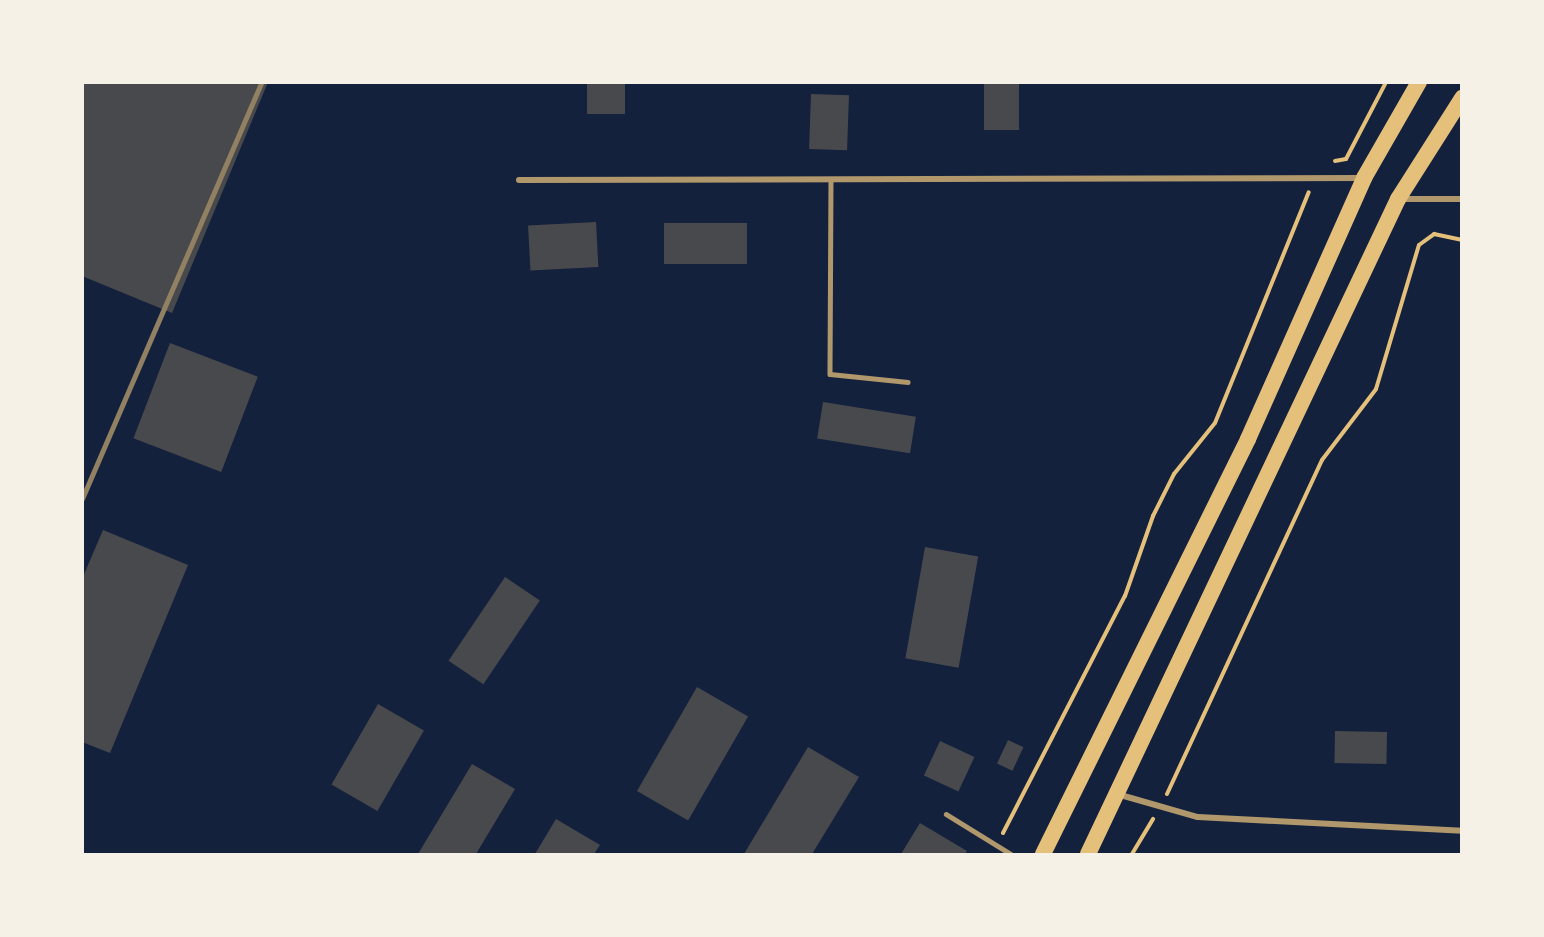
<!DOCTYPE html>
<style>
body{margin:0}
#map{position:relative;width:1544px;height:937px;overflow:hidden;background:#14213d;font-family:"Golos Text",sans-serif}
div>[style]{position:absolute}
.building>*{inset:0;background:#48494c;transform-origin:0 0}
.path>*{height:4px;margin:-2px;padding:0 2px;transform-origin:2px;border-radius:2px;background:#e5c07b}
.service>*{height:4.5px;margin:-2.25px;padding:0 2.25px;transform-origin:2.25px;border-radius:2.25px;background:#b1986c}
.minor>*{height:6px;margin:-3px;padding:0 3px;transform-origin:3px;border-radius:3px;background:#b1986c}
.trunk>*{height:16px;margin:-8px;padding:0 8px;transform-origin:8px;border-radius:8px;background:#e5c07b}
.rail>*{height:4.5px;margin:-2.25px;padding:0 2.25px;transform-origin:2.25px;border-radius:2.25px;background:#918062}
span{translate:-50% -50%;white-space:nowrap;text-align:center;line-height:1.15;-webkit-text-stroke:4.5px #f6f1e7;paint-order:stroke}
.frame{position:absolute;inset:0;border:84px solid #f6f1e7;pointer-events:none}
</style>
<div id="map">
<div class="building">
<div style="clip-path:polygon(82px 82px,268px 82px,172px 313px,82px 276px)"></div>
<div style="left:587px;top:82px;width:38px;height:32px"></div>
<div style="left:984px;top:82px;width:35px;height:48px"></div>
<div style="left:811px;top:94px;width:38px;height:55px;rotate:2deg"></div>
<div style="left:596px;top:222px;width:45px;height:68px;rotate:87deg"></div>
<div style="left:664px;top:223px;width:83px;height:41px"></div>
<div style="left:170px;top:343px;width:94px;height:102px;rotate:21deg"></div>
<div style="left:823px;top:402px;width:94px;height:37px;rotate:9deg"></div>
<div style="clip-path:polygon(103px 530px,188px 565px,110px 753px,82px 742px,82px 579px)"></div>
<div style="left:925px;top:547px;width:54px;height:113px;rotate:10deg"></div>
<div style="left:505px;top:577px;width:42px;height:101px;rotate:34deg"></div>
<div style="left:697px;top:687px;width:59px;height:120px;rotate:30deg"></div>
<div style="left:378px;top:704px;width:53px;height:93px;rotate:30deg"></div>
<div style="left:1335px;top:731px;width:52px;height:32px;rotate:1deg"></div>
<div style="left:1008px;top:740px;width:17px;height:26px;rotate:25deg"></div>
<div style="left:940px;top:741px;width:38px;height:38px;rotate:25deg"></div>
<div style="clip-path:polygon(808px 747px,859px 777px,812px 854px,744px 854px)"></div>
<div style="clip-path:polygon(472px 764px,515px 789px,476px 854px,418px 854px)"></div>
<div style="clip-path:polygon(556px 819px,600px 845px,594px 854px,535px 854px)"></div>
<div style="clip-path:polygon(920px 823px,967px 851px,965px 854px,901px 854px)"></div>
</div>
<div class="path">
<div style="left:1335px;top:161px;width:11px;rotate:-10deg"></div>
<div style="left:1346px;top:159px;width:87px;rotate:-62.5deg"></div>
<div style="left:1167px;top:794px;width:368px;rotate:-65.1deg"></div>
<div style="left:1322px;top:460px;width:89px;rotate:-52.7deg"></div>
<div style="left:1376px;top:389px;width:150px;rotate:-73.4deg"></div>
<div style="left:1419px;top:245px;width:19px;rotate:-36deg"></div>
<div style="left:1434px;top:234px;width:29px;rotate:12deg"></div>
<div style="left:1003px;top:833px;width:267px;rotate:-62.8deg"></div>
<div style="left:1125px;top:596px;width:85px;rotate:-70.7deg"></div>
<div style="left:1153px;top:516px;width:47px;rotate:-63.4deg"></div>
<div style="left:1174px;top:474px;width:65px;rotate:-51.2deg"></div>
<div style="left:1215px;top:423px;width:249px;rotate:-67.9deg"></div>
<div style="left:1132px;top:854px;width:41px;rotate:-59deg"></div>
</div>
<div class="service">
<div style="left:831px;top:181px;width:193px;rotate:90.3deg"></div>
<div style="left:830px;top:374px;width:78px;rotate:5.9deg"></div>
<div style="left:946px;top:814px;width:76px;rotate:31.6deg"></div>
</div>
<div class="minor">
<div style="left:519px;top:180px;width:844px;rotate:-0.14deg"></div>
<div style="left:1402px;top:199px;width:60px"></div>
<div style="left:1117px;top:794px;width:84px;rotate:15.9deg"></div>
<div style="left:1198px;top:817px;width:264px;rotate:3deg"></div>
</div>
<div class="trunk">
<div style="left:1043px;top:854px;width:463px;rotate:-63.7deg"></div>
<div style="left:1248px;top:439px;width:286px;rotate:-66deg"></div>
<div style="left:1364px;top:178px;width:111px;rotate:-60.2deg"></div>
<div style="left:1088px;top:854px;width:725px;rotate:-64.67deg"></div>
<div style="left:1398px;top:199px;width:120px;rotate:-57.6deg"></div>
</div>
<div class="rail">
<div style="left:82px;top:499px;width:454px;rotate:-66.7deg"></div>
</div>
<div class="frame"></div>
</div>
